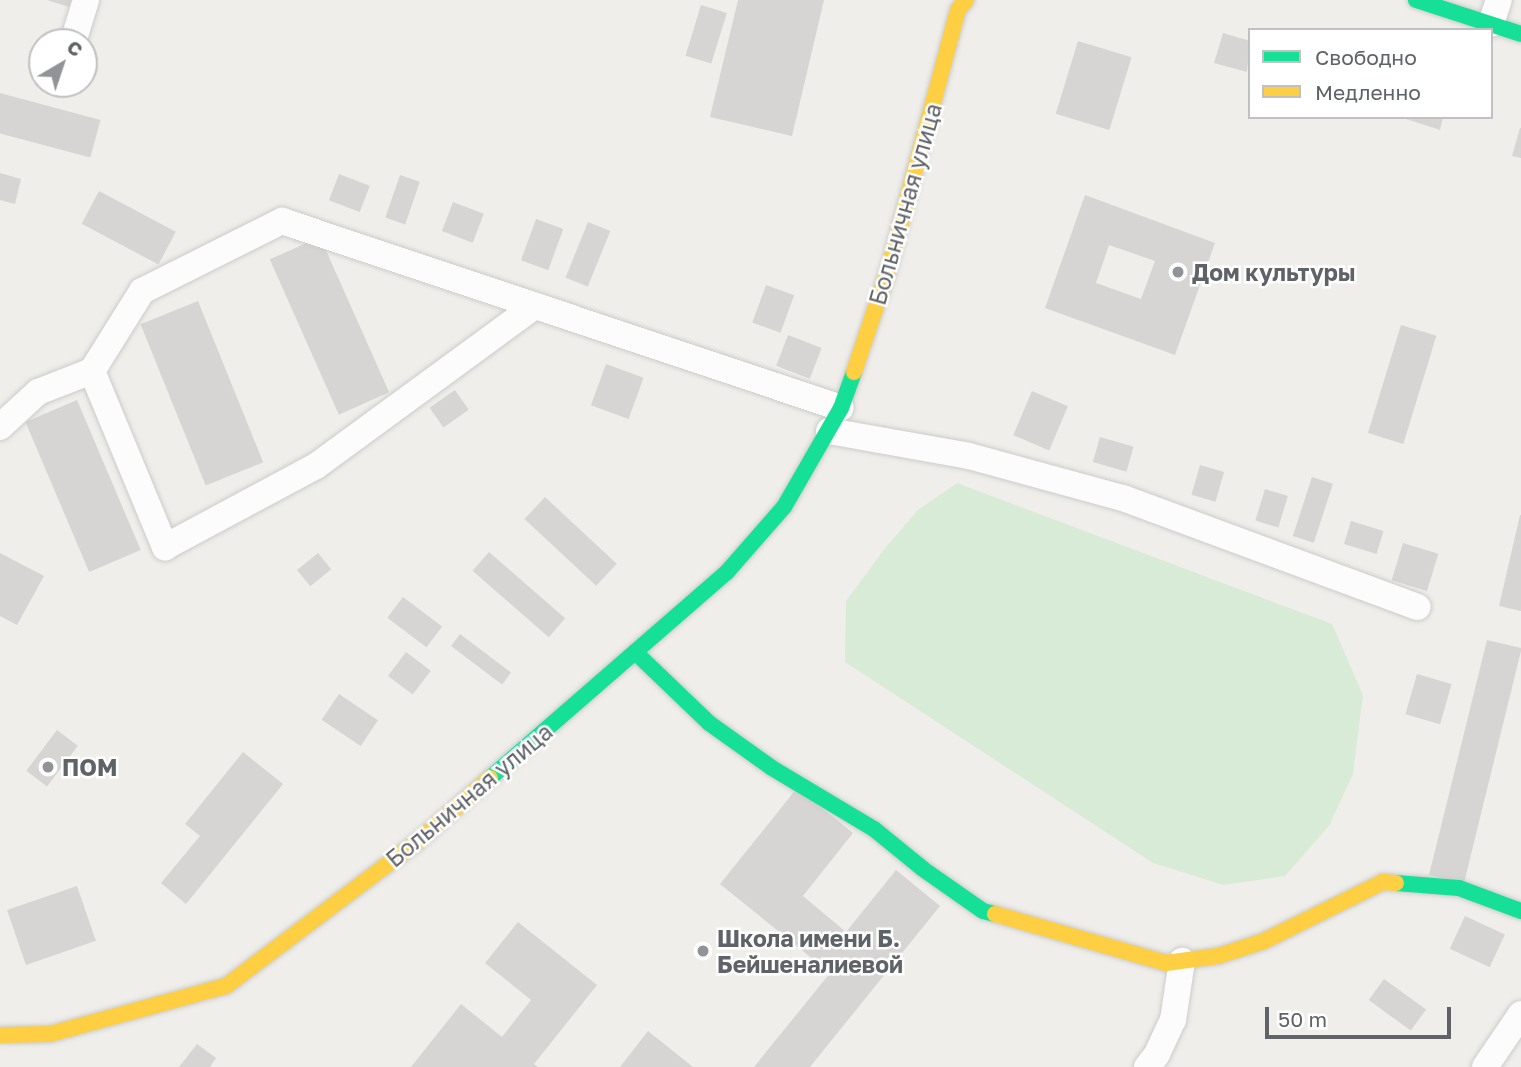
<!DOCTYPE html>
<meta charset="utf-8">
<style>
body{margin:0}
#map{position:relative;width:1521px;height:1067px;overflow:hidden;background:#efeeea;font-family:"Golos Text",sans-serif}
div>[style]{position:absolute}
.green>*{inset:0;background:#d8ebd6}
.building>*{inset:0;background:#d6d5d3;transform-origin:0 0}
.roads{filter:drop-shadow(0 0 2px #cbcccc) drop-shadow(0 0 2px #cbcccc)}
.street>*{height:26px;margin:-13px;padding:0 13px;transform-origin:13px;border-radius:13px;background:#fdfcfc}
.fast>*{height:16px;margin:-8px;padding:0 8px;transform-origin:8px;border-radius:8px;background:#16e098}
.slow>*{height:16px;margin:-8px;padding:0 8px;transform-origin:8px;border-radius:8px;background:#ffcf43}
.dots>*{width:19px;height:19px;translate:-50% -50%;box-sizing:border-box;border:4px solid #fff;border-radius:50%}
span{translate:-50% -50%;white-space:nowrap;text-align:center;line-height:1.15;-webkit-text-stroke:5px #fff;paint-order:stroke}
.street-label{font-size:23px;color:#5f6368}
.poi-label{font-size:23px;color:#5f6368;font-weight:700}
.left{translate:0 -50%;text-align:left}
.legend{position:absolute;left:1248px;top:28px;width:245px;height:91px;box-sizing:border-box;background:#fff;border:2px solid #bfc1c3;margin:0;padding:9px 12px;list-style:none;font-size:21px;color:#5f6368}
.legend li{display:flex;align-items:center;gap:14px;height:35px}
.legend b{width:35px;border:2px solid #bfc1c3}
.north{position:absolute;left:28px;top:28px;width:70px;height:70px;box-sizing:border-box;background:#fff;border:2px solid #bfc1c3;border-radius:50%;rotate:39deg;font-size:19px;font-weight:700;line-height:28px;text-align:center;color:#5f6368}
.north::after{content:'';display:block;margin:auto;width:24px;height:32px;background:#919496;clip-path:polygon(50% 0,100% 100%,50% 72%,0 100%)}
.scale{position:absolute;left:1265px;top:1007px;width:186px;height:32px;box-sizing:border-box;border:4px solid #5f6368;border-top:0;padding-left:9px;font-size:21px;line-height:24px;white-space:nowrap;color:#5f6368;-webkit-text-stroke:5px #fff;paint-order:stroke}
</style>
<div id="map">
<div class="green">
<div style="clip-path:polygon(957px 483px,1332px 624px,1363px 695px,1353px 774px,1329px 826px,1285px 876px,1223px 885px,1153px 863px,845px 662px,846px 601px,886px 547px,918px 510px)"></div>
</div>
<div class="building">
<div style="clip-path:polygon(47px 0,71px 0,69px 7px)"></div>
<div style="clip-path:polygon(738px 0,824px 0,792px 136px,710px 117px)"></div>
<div style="left:701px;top:5px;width:27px;height:53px;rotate:17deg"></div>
<div style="clip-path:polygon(1223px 33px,1250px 41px,1247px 72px,1214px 63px)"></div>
<div style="left:1078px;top:41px;width:56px;height:76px;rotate:17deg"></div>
<div style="left:0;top:93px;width:104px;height:39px;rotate:15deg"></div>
<div style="clip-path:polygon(1400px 117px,1443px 117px,1440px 130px)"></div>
<div style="clip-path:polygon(1520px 128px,1521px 128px,1521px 158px,1512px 156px)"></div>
<div style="clip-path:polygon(0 173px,21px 179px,15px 204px,0 200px)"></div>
<div style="left:339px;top:174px;width:33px;height:28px;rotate:21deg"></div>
<div style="left:400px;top:175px;width:21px;height:45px;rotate:19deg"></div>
<div style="left:99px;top:191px;width:87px;height:37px;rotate:28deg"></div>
<div style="clip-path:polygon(evenodd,1085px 195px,1215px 243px,1175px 355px,1045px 308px,1085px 195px,1109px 245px,1155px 261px,1141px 299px,1096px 283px,1109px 245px)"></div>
<div style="left:453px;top:202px;width:33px;height:31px;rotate:21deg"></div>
<div style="left:536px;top:219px;width:29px;height:44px;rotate:20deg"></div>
<div style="left:588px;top:222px;width:24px;height:60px;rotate:22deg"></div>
<div style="left:320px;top:237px;width:170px;height:55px;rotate:66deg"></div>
<div style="left:766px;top:285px;width:30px;height:40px;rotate:20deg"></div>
<div style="left:198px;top:301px;width:174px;height:62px;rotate:68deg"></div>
<div style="left:1401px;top:325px;width:37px;height:113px;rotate:17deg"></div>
<div style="left:788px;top:335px;width:36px;height:33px;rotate:21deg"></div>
<div style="left:606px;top:364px;width:40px;height:44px;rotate:20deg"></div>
<div style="left:455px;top:390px;width:24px;height:31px;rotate:55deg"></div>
<div style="left:1032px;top:391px;width:39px;height:48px;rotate:23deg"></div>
<div style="left:77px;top:400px;width:163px;height:56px;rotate:67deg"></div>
<div style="left:1100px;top:437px;width:35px;height:26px;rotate:16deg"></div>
<div style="left:1200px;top:465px;width:25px;height:31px;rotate:16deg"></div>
<div style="left:1312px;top:477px;width:22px;height:62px;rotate:18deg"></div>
<div style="left:1265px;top:489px;width:24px;height:33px;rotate:17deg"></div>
<div style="left:545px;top:497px;width:98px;height:30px;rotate:43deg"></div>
<div style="clip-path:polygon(1520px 515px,1521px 515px,1521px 611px,1499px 606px)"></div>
<div style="left:1351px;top:521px;width:34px;height:24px;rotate:17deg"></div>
<div style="left:1403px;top:543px;width:37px;height:39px;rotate:17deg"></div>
<div style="left:489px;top:552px;width:101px;height:25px;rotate:41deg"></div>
<div style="clip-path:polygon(0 553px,44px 576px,17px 625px,0 616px)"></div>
<div style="left:318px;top:553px;width:21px;height:27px;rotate:51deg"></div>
<div style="left:403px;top:597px;width:49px;height:26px;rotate:37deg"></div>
<div style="left:460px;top:634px;width:64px;height:15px;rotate:37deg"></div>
<div style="clip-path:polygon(1487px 640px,1521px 648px,1521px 651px,1464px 883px,1429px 875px)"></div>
<div style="left:406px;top:652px;width:31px;height:30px;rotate:37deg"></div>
<div style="left:1417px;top:674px;width:36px;height:42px;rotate:16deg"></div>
<div style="left:339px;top:694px;width:47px;height:31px;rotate:34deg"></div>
<div style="left:57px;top:730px;width:26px;height:51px;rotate:37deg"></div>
<div style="clip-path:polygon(243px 752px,283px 784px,186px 904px,161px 883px,200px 836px,185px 824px)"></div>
<div style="clip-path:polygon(797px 788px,853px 833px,803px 896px,846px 932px,896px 870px,940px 906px,810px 1067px,754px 1067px,830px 973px,720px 884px)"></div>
<div style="left:77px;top:886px;width:58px;height:74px;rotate:71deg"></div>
<div style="left:1465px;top:916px;width:44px;height:36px;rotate:25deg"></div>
<div style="clip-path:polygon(518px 922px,597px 985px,534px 1064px,538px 1067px,411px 1067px,461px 1004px,502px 1037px,531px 1000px,485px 963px)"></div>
<div style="left:1384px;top:979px;width:52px;height:26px;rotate:36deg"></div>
<div style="clip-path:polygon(648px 1031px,693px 1067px,620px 1067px)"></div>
<div style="clip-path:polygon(197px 1044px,216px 1058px,210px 1067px,179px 1067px)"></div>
</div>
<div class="roads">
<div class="street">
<div style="left:1491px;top:24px;width:25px;rotate:-72deg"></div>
<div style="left:73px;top:42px;width:44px;rotate:-72.8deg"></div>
<div style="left:92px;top:371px;width:191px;rotate:67.5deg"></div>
<div style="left:165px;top:547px;width:171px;rotate:-28.2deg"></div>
<div style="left:316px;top:466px;width:271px;rotate:-36.2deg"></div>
<div style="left:0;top:427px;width:52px;rotate:-42.6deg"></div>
<div style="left:38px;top:392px;width:58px;rotate:-21.3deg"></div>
<div style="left:92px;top:371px;width:94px;rotate:-58deg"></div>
<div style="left:142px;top:291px;width:157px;rotate:-26.6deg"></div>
<div style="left:282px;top:221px;width:589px;rotate:18.5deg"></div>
<div style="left:829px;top:431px;width:142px;rotate:10.1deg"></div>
<div style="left:969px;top:456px;width:160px;rotate:15.3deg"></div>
<div style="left:1123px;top:498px;width:314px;rotate:20.3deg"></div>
<div style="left:1147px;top:1067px;width:16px;rotate:-52deg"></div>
<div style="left:1157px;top:1054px;width:38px;rotate:-65deg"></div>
<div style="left:1173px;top:1020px;width:60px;rotate:-81.3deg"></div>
<div style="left:1485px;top:1067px;width:64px;rotate:-55.8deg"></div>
</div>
<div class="fast">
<div style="left:1416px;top:0;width:110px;rotate:17.9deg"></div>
<div style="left:635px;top:652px;width:103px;rotate:43.8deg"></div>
<div style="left:709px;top:723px;width:77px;rotate:35.5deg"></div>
<div style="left:772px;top:768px;width:119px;rotate:30.9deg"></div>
<div style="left:874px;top:829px;width:63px;rotate:39.2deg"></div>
<div style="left:923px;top:869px;width:73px;rotate:35deg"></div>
<div style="left:983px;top:911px;width:12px;rotate:14deg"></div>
<div style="left:490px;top:778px;width:314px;rotate:-41deg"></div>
<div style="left:727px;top:572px;width:86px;rotate:-48.8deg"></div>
<div style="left:784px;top:507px;width:114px;rotate:-60.1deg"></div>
<div style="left:841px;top:408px;width:38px;rotate:-70deg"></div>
<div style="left:1396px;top:883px;width:63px;rotate:4.5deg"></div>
<div style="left:1459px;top:888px;width:66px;rotate:20.4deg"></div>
</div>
<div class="slow">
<div style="left:854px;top:372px;width:107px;rotate:-71.4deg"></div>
<div style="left:888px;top:271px;width:270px;rotate:-75deg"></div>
<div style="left:958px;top:10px;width:13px;rotate:-51deg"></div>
<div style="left:995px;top:914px;width:178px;rotate:16deg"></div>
<div style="left:1166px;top:963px;width:52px;rotate:-7.7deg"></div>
<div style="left:1218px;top:956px;width:48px;rotate:-18.1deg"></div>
<div style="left:1264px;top:941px;width:133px;rotate:-26.4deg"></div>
<div style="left:1383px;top:882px;width:13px;rotate:4deg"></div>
<div style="left:0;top:1035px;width:50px;rotate:-1.1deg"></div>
<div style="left:50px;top:1034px;width:182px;rotate:-15.3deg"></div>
<div style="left:226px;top:986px;width:239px;rotate:-37deg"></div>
<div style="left:417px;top:842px;width:97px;rotate:-41.2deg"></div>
</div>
</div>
<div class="dots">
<div style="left:1178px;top:272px;background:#919496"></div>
<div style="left:48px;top:767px;background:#919496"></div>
<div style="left:703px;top:951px;background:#919496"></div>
</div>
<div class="street-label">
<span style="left:905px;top:204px;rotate:-74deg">Больничная улица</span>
<span style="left:469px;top:795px;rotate:-40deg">Больничная улица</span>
</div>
<div class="poi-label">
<span class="left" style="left:1192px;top:272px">Дом культуры</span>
<span class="left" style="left:62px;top:767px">ПОМ</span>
<span class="left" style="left:717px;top:951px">Школа имени Б.<br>Бейшеналиевой</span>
</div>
<ul class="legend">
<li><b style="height:9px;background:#16e098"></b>Свободно</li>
<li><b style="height:9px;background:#ffcf43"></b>Медленно</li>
</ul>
<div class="north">С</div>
<div class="scale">50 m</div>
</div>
